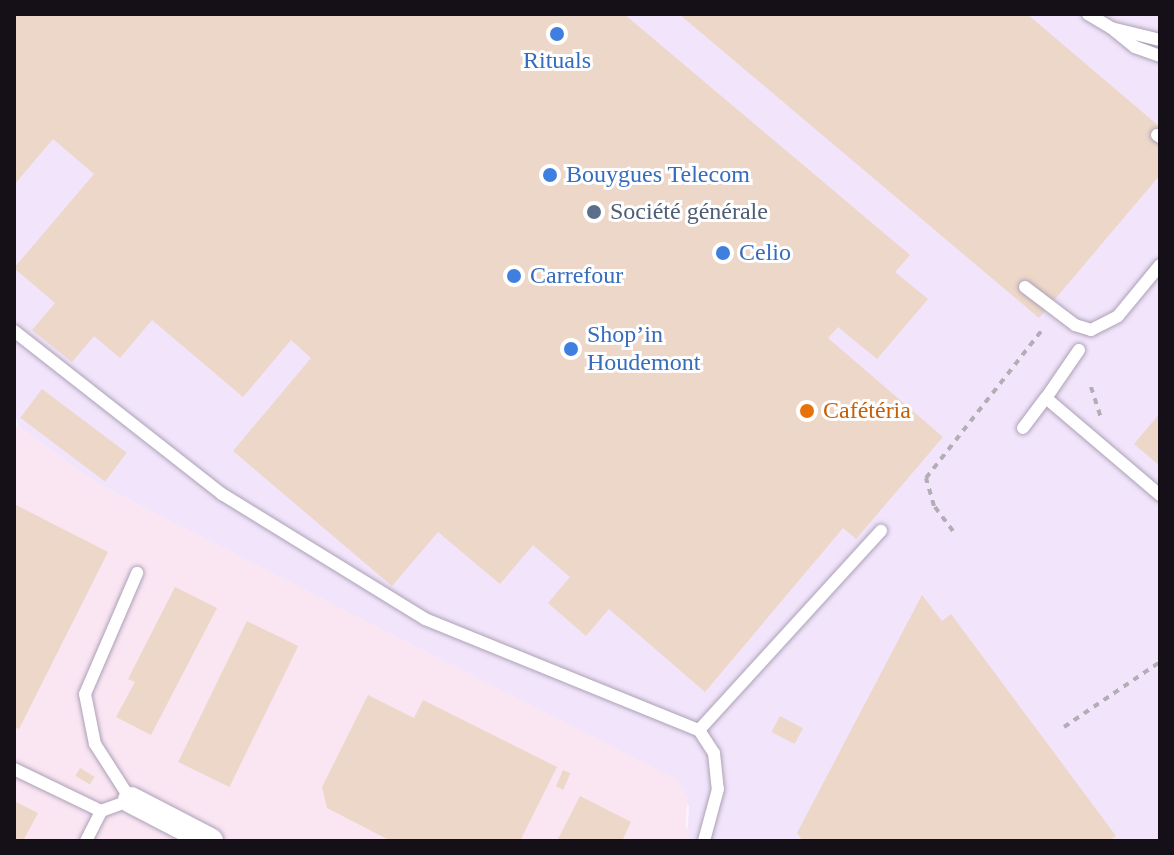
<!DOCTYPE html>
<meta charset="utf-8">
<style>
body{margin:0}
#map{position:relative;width:1174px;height:855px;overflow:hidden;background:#f9f4fc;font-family:Georgia,serif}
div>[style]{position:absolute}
.built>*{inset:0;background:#f1e4fb}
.industrial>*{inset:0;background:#fae5f3}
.building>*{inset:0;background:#edd7c9;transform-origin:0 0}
.path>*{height:4px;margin-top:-2px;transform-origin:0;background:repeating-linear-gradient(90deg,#b3aeb6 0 6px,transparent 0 12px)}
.roads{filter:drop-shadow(0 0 2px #aca1b5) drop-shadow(0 0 2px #aca1b5)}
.lane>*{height:12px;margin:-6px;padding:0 6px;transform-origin:6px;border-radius:6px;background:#fff}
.street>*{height:26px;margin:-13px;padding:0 13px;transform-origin:13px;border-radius:13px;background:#fff}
.dots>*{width:22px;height:22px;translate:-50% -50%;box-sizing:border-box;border:4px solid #fff;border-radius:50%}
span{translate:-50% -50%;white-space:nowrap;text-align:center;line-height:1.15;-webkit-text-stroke:6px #fff;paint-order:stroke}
.shop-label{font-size:24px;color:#366cbe}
.left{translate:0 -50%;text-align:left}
.service-label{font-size:24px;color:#4e5e75}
.food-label{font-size:24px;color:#c56008}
.frame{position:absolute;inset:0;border:16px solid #151018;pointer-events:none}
</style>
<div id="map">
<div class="built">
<div style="clip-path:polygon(14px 14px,1160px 14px,1160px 841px,687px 841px,689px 807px,677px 780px,96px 483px,18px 426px,14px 408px)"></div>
</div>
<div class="industrial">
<div style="clip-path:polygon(18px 426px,96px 483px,678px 780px,688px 797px,685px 826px,691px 833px,687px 841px,14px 841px,14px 428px)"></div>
</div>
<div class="building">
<div style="clip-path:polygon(14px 14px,624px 14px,910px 255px,895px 272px,928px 299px,877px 359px,838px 327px,828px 338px,943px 437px,856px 539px,843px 528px,705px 692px,609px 609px,586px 636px,548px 603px,570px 577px,533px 545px,500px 584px,438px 532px,392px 586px,233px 451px,311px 358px,291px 340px,243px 397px,152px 320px,120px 358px,94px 336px,72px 362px,32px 330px,55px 303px,14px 268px,94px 174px,53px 139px,14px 185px)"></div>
<div style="clip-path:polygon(679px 14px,1027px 14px,1160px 127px,1160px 175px,1039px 318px)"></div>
<div style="left:42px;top:389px;width:106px;height:36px;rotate:37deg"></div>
<div style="clip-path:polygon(1160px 413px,1160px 466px,1134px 444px)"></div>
<div style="clip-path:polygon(14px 504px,108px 552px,19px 729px,14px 727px)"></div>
<div style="clip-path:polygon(175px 587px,217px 608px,151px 735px,116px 717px,135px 682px,128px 679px)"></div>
<div style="clip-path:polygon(922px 595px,942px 621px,951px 614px,1116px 836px,1109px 841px,803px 841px,797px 833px)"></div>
<div style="left:247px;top:621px;width:57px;height:157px;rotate:26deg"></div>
<div style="clip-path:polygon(368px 695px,414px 718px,423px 700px,557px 767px,520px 841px,391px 841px,327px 808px,322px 787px)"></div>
<div style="left:780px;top:716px;width:26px;height:18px;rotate:28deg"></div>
<div style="left:80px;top:768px;width:17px;height:9px;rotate:31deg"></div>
<div style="left:563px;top:770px;width:8px;height:18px;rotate:23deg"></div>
<div style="clip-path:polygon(580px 796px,631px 822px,622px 841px,557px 841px)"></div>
<div style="clip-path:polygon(14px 801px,38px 813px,23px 841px,14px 841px)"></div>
</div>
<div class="path">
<div style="left:1091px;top:387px;width:35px;rotate:72deg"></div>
<div style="left:953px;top:531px;width:31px;rotate:-127deg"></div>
<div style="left:934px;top:506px;width:29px;rotate:-106deg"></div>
<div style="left:926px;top:478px;width:188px;rotate:-51.9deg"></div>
<div style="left:1064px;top:727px;width:116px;rotate:-34.1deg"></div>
</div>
<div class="roads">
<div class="lane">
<div style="left:1088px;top:14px;width:27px;rotate:31deg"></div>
<div style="left:1111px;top:28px;width:50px;rotate:13.8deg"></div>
<div style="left:1114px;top:30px;width:27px;rotate:39deg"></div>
<div style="left:1135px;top:47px;width:27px;rotate:20deg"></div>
<div style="left:1157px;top:135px;width:4px;rotate:34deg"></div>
<div style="left:1025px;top:287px;width:63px;rotate:37.2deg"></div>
<div style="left:1075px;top:325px;width:17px;rotate:17deg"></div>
<div style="left:1091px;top:330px;width:30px;rotate:-27deg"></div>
<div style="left:1118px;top:316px;width:66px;rotate:-50.5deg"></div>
<div style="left:14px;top:331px;width:264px;rotate:38.1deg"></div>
<div style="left:222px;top:494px;width:238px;rotate:31.6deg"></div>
<div style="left:425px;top:619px;width:296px;rotate:22.1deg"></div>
<div style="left:699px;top:730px;width:27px;rotate:57deg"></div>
<div style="left:714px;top:753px;width:36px;rotate:84deg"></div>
<div style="left:718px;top:789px;width:54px;rotate:105.1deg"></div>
<div style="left:1079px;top:350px;width:58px;rotate:124.5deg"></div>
<div style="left:1046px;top:398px;width:150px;rotate:40.4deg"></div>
<div style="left:1023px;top:428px;width:38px;rotate:-53deg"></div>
<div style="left:699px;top:730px;width:270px;rotate:-47.6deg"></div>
<div style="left:14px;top:769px;width:97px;rotate:25.8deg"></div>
<div style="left:86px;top:841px;width:34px;rotate:-63deg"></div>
<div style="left:101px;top:811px;width:32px;rotate:-20deg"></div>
<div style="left:131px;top:800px;width:67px;rotate:-122.7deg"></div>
<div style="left:95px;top:744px;width:51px;rotate:-101.3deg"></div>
<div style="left:85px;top:694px;width:132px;rotate:-66.7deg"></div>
</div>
<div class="street">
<div style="left:131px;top:800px;width:89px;rotate:27.4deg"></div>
</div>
</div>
<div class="dots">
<div style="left:557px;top:34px;background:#3f7fe0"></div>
<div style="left:550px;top:175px;background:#3f7fe0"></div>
<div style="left:594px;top:212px;background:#5c6f8a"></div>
<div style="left:723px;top:253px;background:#3f7fe0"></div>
<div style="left:514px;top:276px;background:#3f7fe0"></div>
<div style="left:571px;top:349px;background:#3f7fe0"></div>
<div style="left:807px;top:411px;background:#e8710a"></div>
</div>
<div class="shop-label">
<span style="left:557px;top:61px">Rituals</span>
<span class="left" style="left:566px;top:175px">Bouygues Telecom</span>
<span class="left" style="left:739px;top:253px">Celio</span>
<span class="left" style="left:530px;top:276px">Carrefour</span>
<span class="left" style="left:587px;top:349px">Shop’in<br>Houdemont</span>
</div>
<div class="service-label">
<span class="left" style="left:610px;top:212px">Société générale</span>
</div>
<div class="food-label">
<span class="left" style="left:823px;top:411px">Cafétéria</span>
</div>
<div class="frame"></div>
</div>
